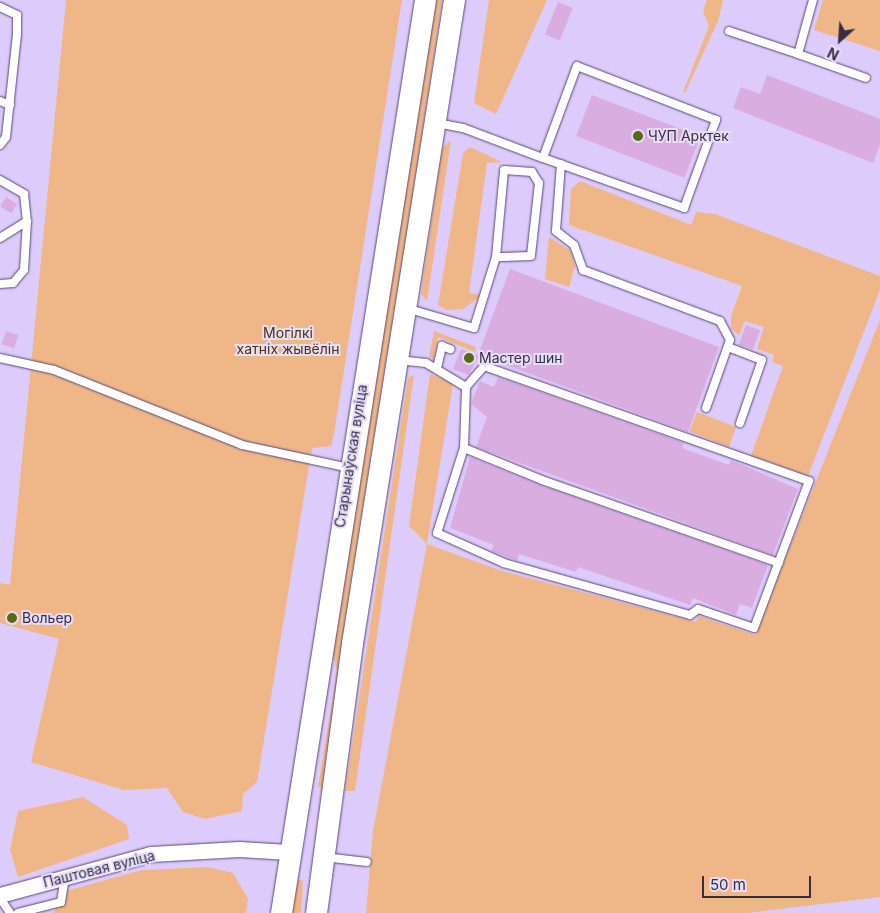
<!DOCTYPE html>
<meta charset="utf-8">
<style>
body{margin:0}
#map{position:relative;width:880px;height:913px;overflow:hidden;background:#ddcbfc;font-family:Inter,sans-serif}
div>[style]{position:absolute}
.green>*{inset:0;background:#efb787;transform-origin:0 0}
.building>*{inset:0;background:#d9ade0;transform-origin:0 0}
.roads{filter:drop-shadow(0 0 1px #5b467a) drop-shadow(0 0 1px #5b467a)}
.lane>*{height:8px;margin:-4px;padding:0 4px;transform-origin:4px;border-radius:4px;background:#fff}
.street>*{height:15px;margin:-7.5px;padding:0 7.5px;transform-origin:7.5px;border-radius:7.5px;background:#fff}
.secondary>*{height:21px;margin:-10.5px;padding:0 10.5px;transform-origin:10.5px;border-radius:10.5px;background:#fff}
.dots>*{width:14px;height:14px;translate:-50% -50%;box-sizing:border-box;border:2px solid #e6ddf6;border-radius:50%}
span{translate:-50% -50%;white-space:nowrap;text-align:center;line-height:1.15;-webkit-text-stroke:4px #e6ddf6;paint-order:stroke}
.poi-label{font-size:14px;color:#372e46}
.left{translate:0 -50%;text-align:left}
.park-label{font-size:14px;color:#522e06}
.street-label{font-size:14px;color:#372e46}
.north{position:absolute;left:815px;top:15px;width:50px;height:50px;-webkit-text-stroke:4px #e6ddf6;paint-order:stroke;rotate:206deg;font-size:14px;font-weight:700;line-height:20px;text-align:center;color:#372e46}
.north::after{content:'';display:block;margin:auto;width:18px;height:22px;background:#372e46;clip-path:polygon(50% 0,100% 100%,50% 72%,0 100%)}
.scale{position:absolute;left:702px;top:876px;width:109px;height:22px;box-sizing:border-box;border:2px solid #372e46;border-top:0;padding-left:6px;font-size:15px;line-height:18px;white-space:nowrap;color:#372e46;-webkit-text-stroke:4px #e6ddf6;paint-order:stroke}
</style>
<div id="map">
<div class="green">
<div style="clip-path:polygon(66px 0,402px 0,334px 434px,331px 446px,312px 448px,257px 782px,243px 794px,242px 811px,205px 819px,183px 812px,167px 788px,124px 790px,31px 762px,59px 639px,0 623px,0 583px,10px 585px)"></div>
<div style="clip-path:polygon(435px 0,442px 0,325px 787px,318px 787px,337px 671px,332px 650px)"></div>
<div style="clip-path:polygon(489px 0,547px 0,496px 114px,474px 103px)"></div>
<div style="clip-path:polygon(707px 0,723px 0,718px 21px,685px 93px,683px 92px,709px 26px,703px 11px)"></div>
<div style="clip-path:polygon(823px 0,880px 0,880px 51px,814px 30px)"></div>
<div style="clip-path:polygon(451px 140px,427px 301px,421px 294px,442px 148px)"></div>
<div style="clip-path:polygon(470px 147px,502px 162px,487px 163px,469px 293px,482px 295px,463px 309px,446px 310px,438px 305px,463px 153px)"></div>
<div style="clip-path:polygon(580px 181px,691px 225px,696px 212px,715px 214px,880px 276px,880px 290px,808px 476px,751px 456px,783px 366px,772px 362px,774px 355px,757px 349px,764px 327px,745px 321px,739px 335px,731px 329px,731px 316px,742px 286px,569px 225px,571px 189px)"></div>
<div style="clip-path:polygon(549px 237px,571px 251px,575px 266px,569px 287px,545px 279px)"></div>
<div style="clip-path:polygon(880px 320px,880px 897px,747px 913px,366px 913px,373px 831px,427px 544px,409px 526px,430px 374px,453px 384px,427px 544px,499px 570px,696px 622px,699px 616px,755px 635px)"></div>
<div style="clip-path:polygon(434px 331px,476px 347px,475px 352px,438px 337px,434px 359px,429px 357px)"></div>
<div style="clip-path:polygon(414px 375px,355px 791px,345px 791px,408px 378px)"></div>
<div style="left:697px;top:412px;width:42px;height:21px;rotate:21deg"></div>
<div style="clip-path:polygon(83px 797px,127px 825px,129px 839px,18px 877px,10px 850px,18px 811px)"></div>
<div style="clip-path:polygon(208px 867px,233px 873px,248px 899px,246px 913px,54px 913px,62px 892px,142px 870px)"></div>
<div style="clip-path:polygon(292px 878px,303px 881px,301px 913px,292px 913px)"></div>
</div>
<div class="building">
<div style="left:558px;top:2px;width:16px;height:35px;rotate:22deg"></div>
<div style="clip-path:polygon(767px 75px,880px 119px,880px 145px,873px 163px,733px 108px,741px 87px,760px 94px)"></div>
<div style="left:592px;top:95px;width:116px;height:44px;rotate:21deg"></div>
<div style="left:6px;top:197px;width:13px;height:11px;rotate:32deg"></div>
<div style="clip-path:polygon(510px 269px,719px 347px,688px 432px,479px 355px,469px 375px,453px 369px,461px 349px,478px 355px)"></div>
<div style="left:746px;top:325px;width:15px;height:21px;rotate:20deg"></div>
<div style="left:6px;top:331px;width:13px;height:14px;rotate:18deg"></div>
<div style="clip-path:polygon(498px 377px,684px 443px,682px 448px,729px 465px,731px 460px,798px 489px,773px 555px,476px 447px,487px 417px,471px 404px,480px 381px,494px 387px)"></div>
<div style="clip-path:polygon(470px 457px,540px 485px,768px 565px,752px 608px,740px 604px,736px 615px,693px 598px,690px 605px,578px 567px,576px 572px,519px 554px,517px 561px,491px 551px,494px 545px,450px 528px)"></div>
</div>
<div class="roads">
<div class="lane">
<div style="left:813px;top:0;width:56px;rotate:105.5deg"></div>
<div style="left:798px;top:54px;width:72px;rotate:19.4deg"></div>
<div style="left:0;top:7px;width:19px;rotate:25deg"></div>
<div style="left:17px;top:15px;width:19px;rotate:90deg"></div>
<div style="left:17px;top:34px;width:104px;rotate:96.1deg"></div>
<div style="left:6px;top:137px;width:10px;rotate:127deg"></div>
<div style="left:729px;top:31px;width:73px;rotate:18.4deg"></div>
<div style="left:0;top:101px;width:11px;rotate:22deg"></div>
<div style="left:437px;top:123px;width:26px;rotate:11deg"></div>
<div style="left:463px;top:128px;width:85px;rotate:20.6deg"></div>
<div style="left:543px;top:158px;width:150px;rotate:19.5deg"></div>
<div style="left:684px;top:208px;width:94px;rotate:-70deg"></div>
<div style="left:716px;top:120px;width:149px;rotate:-158.8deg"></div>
<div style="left:577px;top:66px;width:98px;rotate:110.3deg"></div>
<div style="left:561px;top:164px;width:67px;rotate:94.3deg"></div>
<div style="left:556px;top:231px;width:23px;rotate:38deg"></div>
<div style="left:574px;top:245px;width:27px;rotate:70deg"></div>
<div style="left:583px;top:270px;width:146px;rotate:20.4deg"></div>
<div style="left:720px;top:321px;width:21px;rotate:62deg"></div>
<div style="left:730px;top:340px;width:72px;rotate:109.4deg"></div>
<div style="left:0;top:180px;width:28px;rotate:30deg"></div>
<div style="left:24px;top:194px;width:27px;rotate:84deg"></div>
<div style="left:27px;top:221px;width:49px;rotate:93.5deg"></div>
<div style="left:24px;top:270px;width:17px;rotate:130deg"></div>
<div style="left:13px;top:283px;width:13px;rotate:176deg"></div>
<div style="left:0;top:238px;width:32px;rotate:-32deg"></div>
<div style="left:406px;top:308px;width:71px;rotate:16.4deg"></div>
<div style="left:474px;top:328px;width:74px;rotate:-72.8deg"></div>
<div style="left:496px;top:257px;width:87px;rotate:-84.7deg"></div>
<div style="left:504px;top:170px;width:28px;rotate:4deg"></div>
<div style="left:532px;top:172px;width:13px;rotate:58deg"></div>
<div style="left:539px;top:183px;width:73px;rotate:96.3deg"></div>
<div style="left:531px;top:256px;width:35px;rotate:178deg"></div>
<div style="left:728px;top:347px;width:36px;rotate:21deg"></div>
<div style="left:762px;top:360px;width:67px;rotate:109.2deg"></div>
<div style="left:0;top:358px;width:55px;rotate:12.5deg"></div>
<div style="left:54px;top:370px;width:202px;rotate:21.7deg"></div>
<div style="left:242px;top:445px;width:109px;rotate:12.1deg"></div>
<div style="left:398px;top:360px;width:28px;rotate:6deg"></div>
<div style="left:426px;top:363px;width:47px;rotate:31deg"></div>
<div style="left:484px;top:366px;width:345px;rotate:19.5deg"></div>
<div style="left:809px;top:481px;width:157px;rotate:110.5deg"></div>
<div style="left:754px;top:628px;width:59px;rotate:-161.3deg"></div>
<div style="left:698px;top:609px;width:10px;rotate:143deg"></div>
<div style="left:690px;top:615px;width:193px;rotate:-164.4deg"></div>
<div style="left:504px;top:563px;width:73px;rotate:-155.9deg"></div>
<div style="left:437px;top:533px;width:89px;rotate:-72.4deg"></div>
<div style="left:464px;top:448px;width:61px;rotate:-88.1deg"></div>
<div style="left:466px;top:387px;width:28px;rotate:-49deg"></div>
<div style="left:437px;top:368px;width:23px;rotate:-77deg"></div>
<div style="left:442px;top:346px;width:9px;rotate:21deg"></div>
<div style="left:464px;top:448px;width:84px;rotate:22.3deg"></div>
<div style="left:542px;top:480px;width:251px;rotate:19.3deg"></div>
<div style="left:324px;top:857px;width:43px;rotate:6.6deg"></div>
<div style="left:0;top:898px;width:18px;rotate:56deg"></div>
<div style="left:18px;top:913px;width:44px;rotate:-14.3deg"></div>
<div style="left:61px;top:902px;width:24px;rotate:-81deg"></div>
</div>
<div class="street">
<div style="left:0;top:895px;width:156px;rotate:-15.2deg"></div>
<div style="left:151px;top:854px;width:88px;rotate:-3.3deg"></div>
<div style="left:239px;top:849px;width:50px;rotate:3.4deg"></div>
</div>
<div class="secondary">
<div style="left:281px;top:913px;width:924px;rotate:-81.04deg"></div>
<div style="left:316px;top:913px;width:272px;rotate:-82.4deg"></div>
<div style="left:352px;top:643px;width:651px;rotate:-80.99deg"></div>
</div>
</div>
<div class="dots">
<div style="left:638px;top:136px;background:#566914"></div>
<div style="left:469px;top:358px;background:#566914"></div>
<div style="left:12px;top:618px;background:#566914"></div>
</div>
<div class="poi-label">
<span class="left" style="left:648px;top:136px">ЧУП Арктек</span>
<span class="left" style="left:479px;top:358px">Мастер шин</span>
<span class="left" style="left:22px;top:618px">Вольер</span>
</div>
<div class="park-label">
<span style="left:288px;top:341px">Могілкі<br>хатніх жывёлін</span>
</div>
<div class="street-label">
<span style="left:351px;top:456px;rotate:-81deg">Старынаўская вуліца</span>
<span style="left:99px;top:869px;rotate:-14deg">Паштовая вуліца</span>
</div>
<div class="north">N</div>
<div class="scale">50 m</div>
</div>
